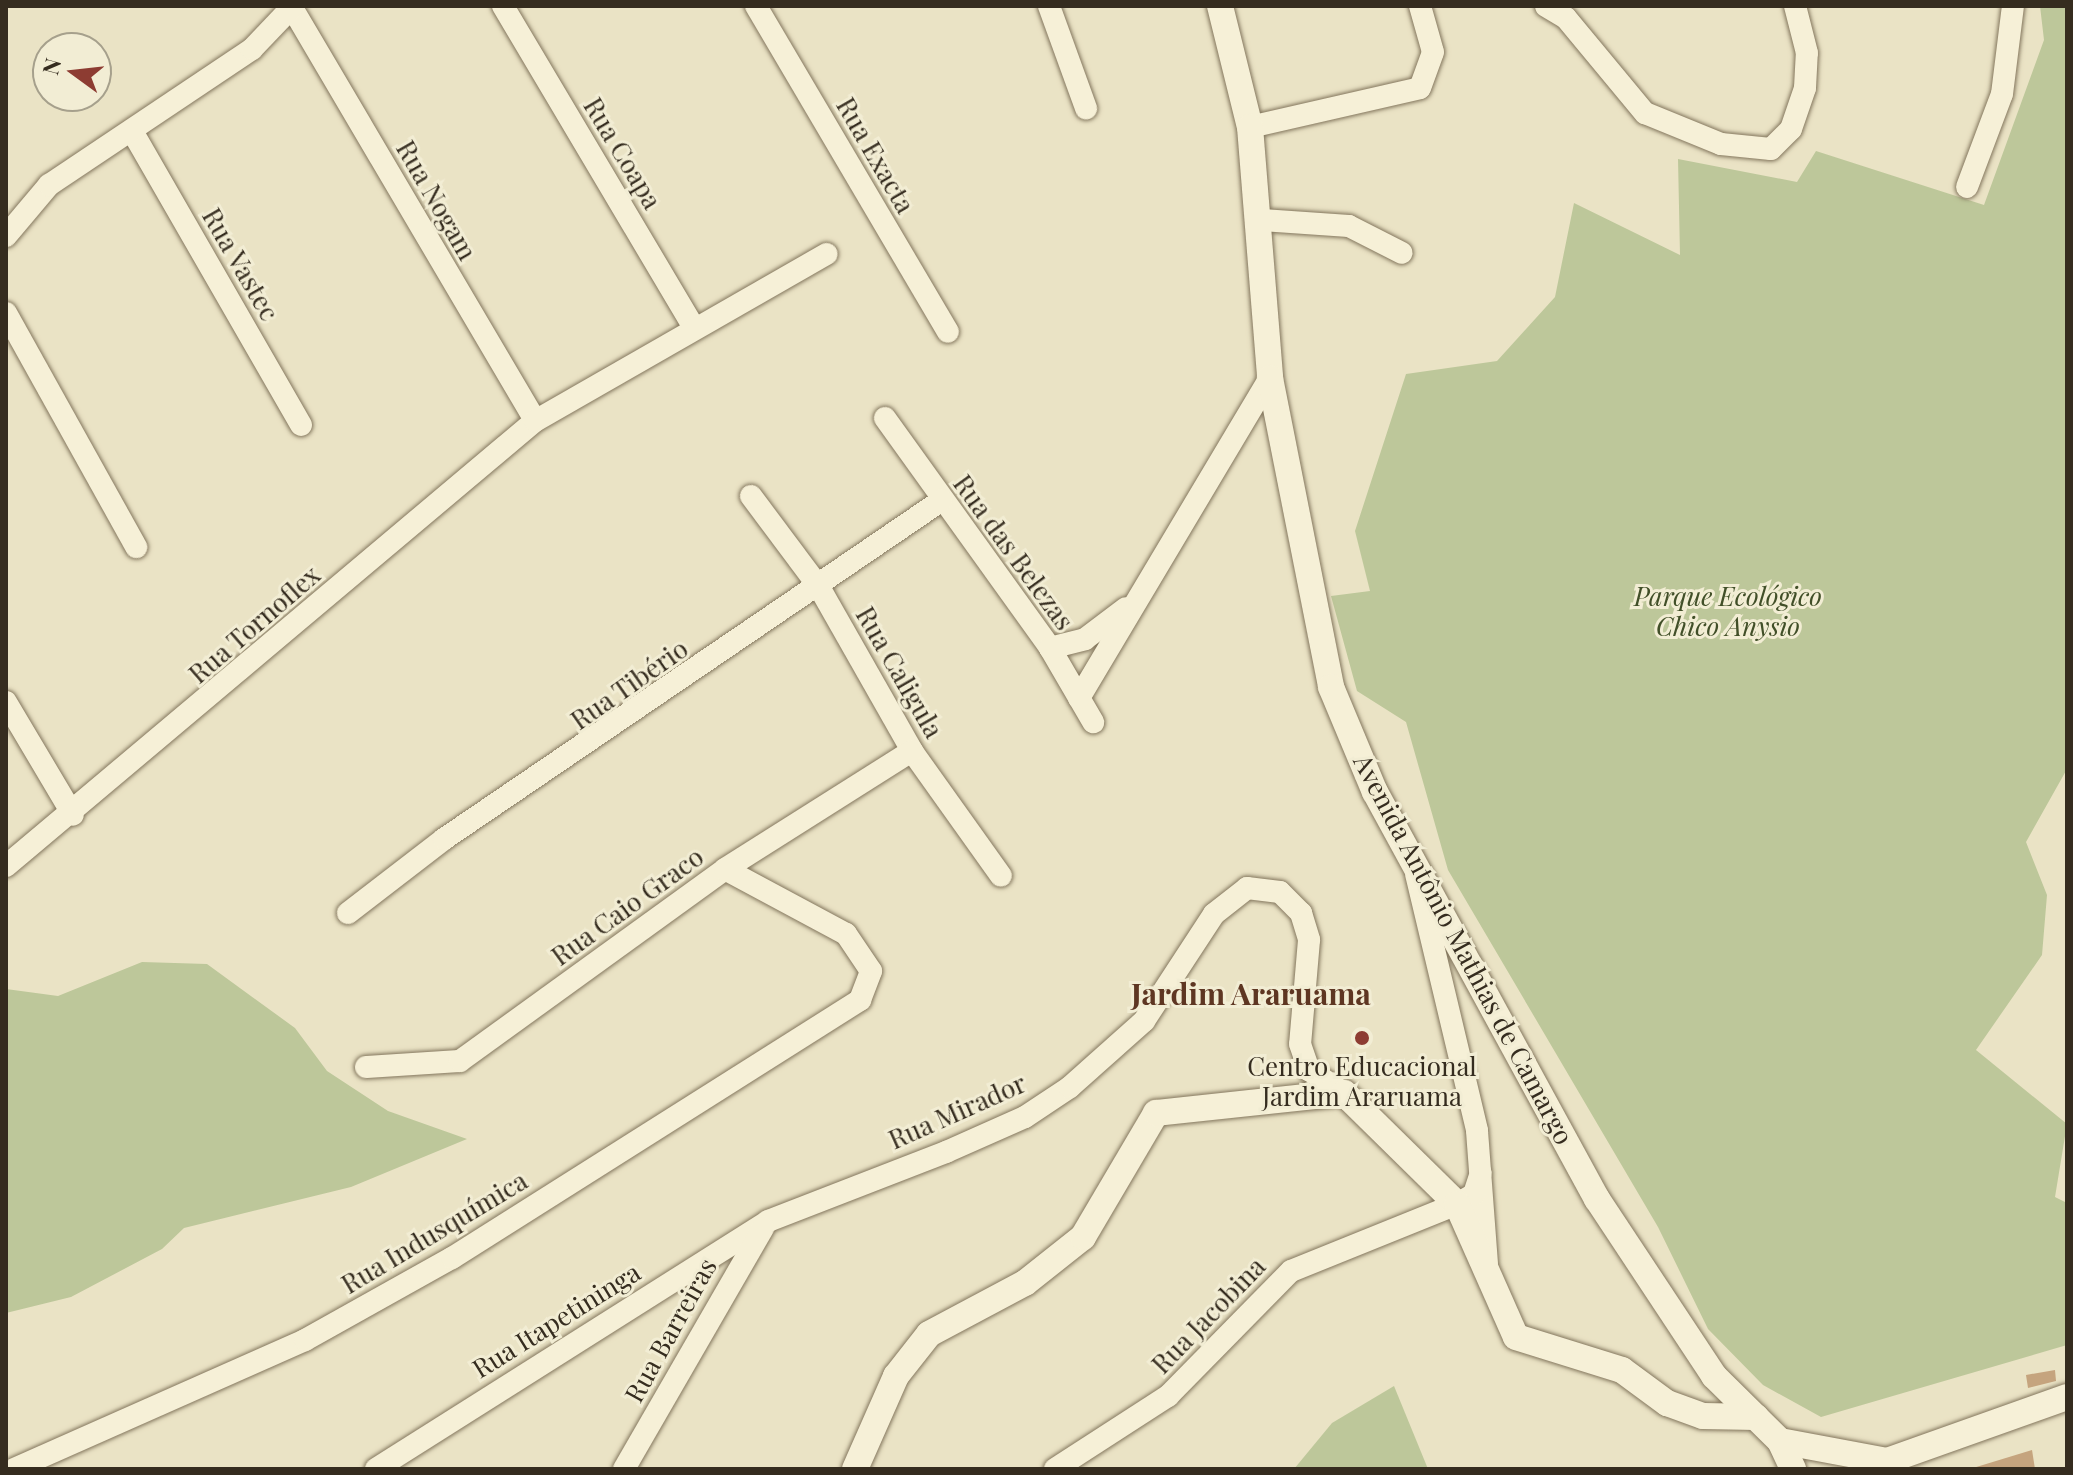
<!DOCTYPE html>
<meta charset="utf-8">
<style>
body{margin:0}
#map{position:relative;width:2073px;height:1475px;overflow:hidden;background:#eae3c5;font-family:"Playfair Display",serif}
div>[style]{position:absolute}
.green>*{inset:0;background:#bdc79a}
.building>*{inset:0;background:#c5a47e}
.roads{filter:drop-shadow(0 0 2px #83765d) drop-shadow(0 0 2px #83765d)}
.minor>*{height:22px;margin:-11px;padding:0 11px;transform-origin:11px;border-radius:11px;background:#f6f0d7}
.tertiary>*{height:26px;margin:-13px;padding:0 13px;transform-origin:13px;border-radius:13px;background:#f6f0d7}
.dots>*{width:22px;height:22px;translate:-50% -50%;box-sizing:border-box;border:4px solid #f2edd4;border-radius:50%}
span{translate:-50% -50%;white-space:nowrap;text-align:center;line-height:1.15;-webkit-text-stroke:6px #f2edd4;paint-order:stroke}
.street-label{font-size:26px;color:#352c1f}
.park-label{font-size:26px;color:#414f28;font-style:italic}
.poi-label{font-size:26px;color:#352c1f}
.quarter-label{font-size:30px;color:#5e3622;font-weight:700}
.frame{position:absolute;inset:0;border:8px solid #352c1f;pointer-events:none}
.north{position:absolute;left:32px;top:32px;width:80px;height:80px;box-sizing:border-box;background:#f2edd4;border:2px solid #a6a08c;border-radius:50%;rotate:285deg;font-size:22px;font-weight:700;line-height:32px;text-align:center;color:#352c1f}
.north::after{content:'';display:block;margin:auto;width:28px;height:36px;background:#8d3c32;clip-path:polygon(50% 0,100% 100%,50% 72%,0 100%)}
</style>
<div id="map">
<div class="green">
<div style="clip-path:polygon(2040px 6px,2067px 6px,2067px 769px,2026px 842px,2047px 895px,2042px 955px,1976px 1050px,2067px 1124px,2055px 1197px,2067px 1203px,2067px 1345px,1821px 1417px,1763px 1385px,1708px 1329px,1658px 1227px,1448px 870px,1406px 722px,1357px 691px,1331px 596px,1370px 591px,1355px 531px,1406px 374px,1497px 361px,1555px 297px,1574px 203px,1680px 255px,1678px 159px,1797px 182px,1816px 151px,1984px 205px,2044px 40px)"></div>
<div style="clip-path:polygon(142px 962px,207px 964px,295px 1028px,327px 1071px,388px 1111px,467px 1139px,351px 1187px,184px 1228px,162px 1249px,71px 1297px,6px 1313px,6px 989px,58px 996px)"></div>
<div style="clip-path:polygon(1394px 1386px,1428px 1469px,1294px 1469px,1332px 1423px)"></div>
</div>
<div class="building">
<div style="clip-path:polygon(2055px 1370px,2056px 1381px,2028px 1388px,2026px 1375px)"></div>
<div style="clip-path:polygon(2032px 1450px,2035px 1469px,1974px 1469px,1973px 1468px)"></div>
</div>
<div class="roads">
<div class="minor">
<div style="left:291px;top:6px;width:481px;rotate:59.5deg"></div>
<div style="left:503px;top:6px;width:374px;rotate:59.3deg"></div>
<div style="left:756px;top:6px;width:378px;rotate:59.5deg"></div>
<div style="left:1049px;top:6px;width:109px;rotate:70.1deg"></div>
<div style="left:1546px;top:6px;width:23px;rotate:31deg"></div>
<div style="left:1566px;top:18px;width:124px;rotate:50.3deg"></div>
<div style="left:1645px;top:113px;width:82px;rotate:22.2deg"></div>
<div style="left:1721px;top:144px;width:50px;rotate:5.7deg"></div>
<div style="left:1771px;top:149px;width:28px;rotate:-45deg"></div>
<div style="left:1791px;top:129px;width:43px;rotate:-71.1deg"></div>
<div style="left:1805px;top:88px;width:35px;rotate:-87deg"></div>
<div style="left:1807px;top:53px;width:49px;rotate:-104.3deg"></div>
<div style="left:1250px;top:127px;width:174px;rotate:-12.9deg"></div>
<div style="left:1420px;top:88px;width:38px;rotate:-70deg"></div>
<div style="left:1433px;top:52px;width:48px;rotate:-105.8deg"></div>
<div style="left:132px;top:131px;width:339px;rotate:60.1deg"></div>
<div style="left:1967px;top:187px;width:99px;rotate:-69.4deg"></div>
<div style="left:2002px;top:94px;width:89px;rotate:-82.9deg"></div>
<div style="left:1262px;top:220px;width:87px;rotate:3.9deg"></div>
<div style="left:1349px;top:226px;width:59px;rotate:27deg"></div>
<div style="left:6px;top:236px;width:67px;rotate:-49.9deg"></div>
<div style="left:49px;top:185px;width:244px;rotate:-33.8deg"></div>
<div style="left:252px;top:49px;width:59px;rotate:-46.4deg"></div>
<div style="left:6px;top:313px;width:268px;rotate:60.9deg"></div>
<div style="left:885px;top:418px;width:283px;rotate:54.3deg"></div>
<div style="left:1050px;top:648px;width:86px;rotate:59.8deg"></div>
<div style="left:751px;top:496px;width:114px;rotate:53.2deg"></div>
<div style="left:819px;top:587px;width:189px;rotate:60.4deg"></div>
<div style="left:912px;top:751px;width:153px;rotate:54.5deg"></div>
<div style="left:1050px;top:648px;width:36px;rotate:-14deg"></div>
<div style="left:1085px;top:639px;width:51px;rotate:-37.1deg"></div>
<div style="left:1079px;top:698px;width:373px;rotate:-59.2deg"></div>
<div style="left:6px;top:702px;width:131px;rotate:59.3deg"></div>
<div style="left:6px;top:866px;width:691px;rotate:-40.07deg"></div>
<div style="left:535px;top:421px;width:336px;rotate:-29.8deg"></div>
<div style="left:1416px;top:874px;width:264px;rotate:76.6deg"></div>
<div style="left:1477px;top:1131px;width:133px;rotate:85.7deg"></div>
<div style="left:348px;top:913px;width:121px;rotate:-37.6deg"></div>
<div style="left:444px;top:839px;width:602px;rotate:-34.24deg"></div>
<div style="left:366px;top:1067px;width:94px;rotate:-3.7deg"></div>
<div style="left:460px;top:1061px;width:327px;rotate:-35.9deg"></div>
<div style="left:725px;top:869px;width:221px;rotate:-32.3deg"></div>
<div style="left:14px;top:1469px;width:318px;rotate:-23.9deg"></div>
<div style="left:305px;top:1340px;width:168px;rotate:-29.2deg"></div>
<div style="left:452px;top:1258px;width:483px;rotate:-32.3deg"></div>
<div style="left:860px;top:1000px;width:31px;rotate:-69deg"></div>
<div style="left:871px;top:971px;width:45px;rotate:-124deg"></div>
<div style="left:846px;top:934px;width:137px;rotate:-151.8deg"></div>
<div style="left:376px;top:1469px;width:464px;rotate:-32.3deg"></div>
<div style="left:768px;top:1221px;width:191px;rotate:-21.2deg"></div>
<div style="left:946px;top:1152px;width:86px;rotate:-23.9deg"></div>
<div style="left:1025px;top:1117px;width:54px;rotate:-33.7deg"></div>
<div style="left:1070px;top:1087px;width:99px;rotate:-41.7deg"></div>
<div style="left:1144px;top:1021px;width:128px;rotate:-56.8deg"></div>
<div style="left:1214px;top:914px;width:42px;rotate:-38.2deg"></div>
<div style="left:1247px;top:888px;width:33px;rotate:7deg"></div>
<div style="left:1280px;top:892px;width:30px;rotate:45deg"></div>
<div style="left:1301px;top:913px;width:28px;rotate:73deg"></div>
<div style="left:1309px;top:940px;width:104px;rotate:94.9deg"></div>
<div style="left:1300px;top:1044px;width:28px;rotate:71deg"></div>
<div style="left:1309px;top:1070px;width:42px;rotate:33.3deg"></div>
<div style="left:624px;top:1469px;width:278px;rotate:-60deg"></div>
<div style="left:1055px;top:1469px;width:135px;rotate:-32.9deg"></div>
<div style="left:1168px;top:1396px;width:175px;rotate:-45.5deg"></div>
<div style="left:1291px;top:1271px;width:179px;rotate:-22deg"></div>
<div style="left:1457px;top:1204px;width:20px;rotate:-30deg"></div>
<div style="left:1474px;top:1194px;width:22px;rotate:-72deg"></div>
</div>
<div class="tertiary">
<div style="left:1220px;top:6px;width:125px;rotate:76.1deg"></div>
<div style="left:1250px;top:127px;width:252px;rotate:85.4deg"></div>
<div style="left:1270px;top:378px;width:315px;rotate:78.8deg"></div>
<div style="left:1331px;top:687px;width:114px;rotate:67.3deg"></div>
<div style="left:1375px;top:792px;width:464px;rotate:61.4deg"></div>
<div style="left:1597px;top:1199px;width:212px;rotate:56.5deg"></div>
<div style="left:1714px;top:1376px;width:93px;rotate:44.6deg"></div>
<div style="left:1780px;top:1441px;width:31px;rotate:65deg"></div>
<div style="left:1780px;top:1441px;width:109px;rotate:10.6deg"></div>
<div style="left:1887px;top:1461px;width:191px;rotate:-19.6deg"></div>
<div style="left:855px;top:1469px;width:102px;rotate:-66.2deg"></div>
<div style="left:896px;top:1376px;width:53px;rotate:-51.8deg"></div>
<div style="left:929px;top:1334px;width:109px;rotate:-28deg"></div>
<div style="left:1025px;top:1283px;width:74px;rotate:-38.4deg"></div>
<div style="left:1083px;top:1237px;width:144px;rotate:-59.5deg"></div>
<div style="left:1156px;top:1113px;width:189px;rotate:-6.1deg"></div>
<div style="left:1344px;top:1093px;width:158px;rotate:44.5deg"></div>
<div style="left:1457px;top:1204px;width:145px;rotate:66.1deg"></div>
<div style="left:1516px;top:1337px;width:111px;rotate:17.3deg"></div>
<div style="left:1622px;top:1370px;width:56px;rotate:36.3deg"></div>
<div style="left:1667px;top:1403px;width:38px;rotate:20deg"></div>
<div style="left:1703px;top:1416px;width:53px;rotate:1.1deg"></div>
</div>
</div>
<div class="dots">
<div style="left:1362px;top:1038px;background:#8d3c32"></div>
</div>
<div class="street-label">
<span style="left:623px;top:153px;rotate:59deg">Rua Coapa</span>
<span style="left:876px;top:155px;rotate:60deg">Rua Exacta</span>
<span style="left:437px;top:200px;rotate:60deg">Rua Nogam</span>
<span style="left:241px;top:264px;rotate:60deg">Rua Vastec</span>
<span style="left:1014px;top:552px;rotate:54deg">Rua das Belezas</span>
<span style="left:254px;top:624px;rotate:-41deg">Rua Tornoflex</span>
<span style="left:900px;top:672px;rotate:60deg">Rua Caligula</span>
<span style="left:629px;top:684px;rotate:-35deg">Rua Tibério</span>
<span style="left:627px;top:906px;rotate:-36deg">Rua Caio Graco</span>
<span style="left:1464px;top:949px;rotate:62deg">Avenida Antônio Mathias de Camargo</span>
<span style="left:957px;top:1111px;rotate:-24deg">Rua Mirador</span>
<span style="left:434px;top:1232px;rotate:-31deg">Rua Indusquímica</span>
<span style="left:1208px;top:1315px;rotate:-46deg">Rua Jacobina</span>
<span style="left:556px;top:1320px;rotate:-32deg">Rua Itapetininga</span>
<span style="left:670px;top:1330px;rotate:-61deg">Rua Barreiras</span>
</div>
<div class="park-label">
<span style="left:1728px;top:611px">Parque Ecológico<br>Chico Anysio</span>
</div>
<div class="poi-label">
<span style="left:1362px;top:1081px">Centro Educacional<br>Jardim Araruama</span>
</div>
<div class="quarter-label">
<span style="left:1251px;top:993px">Jardim Araruama</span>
</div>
<div class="frame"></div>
<div class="north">N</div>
</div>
